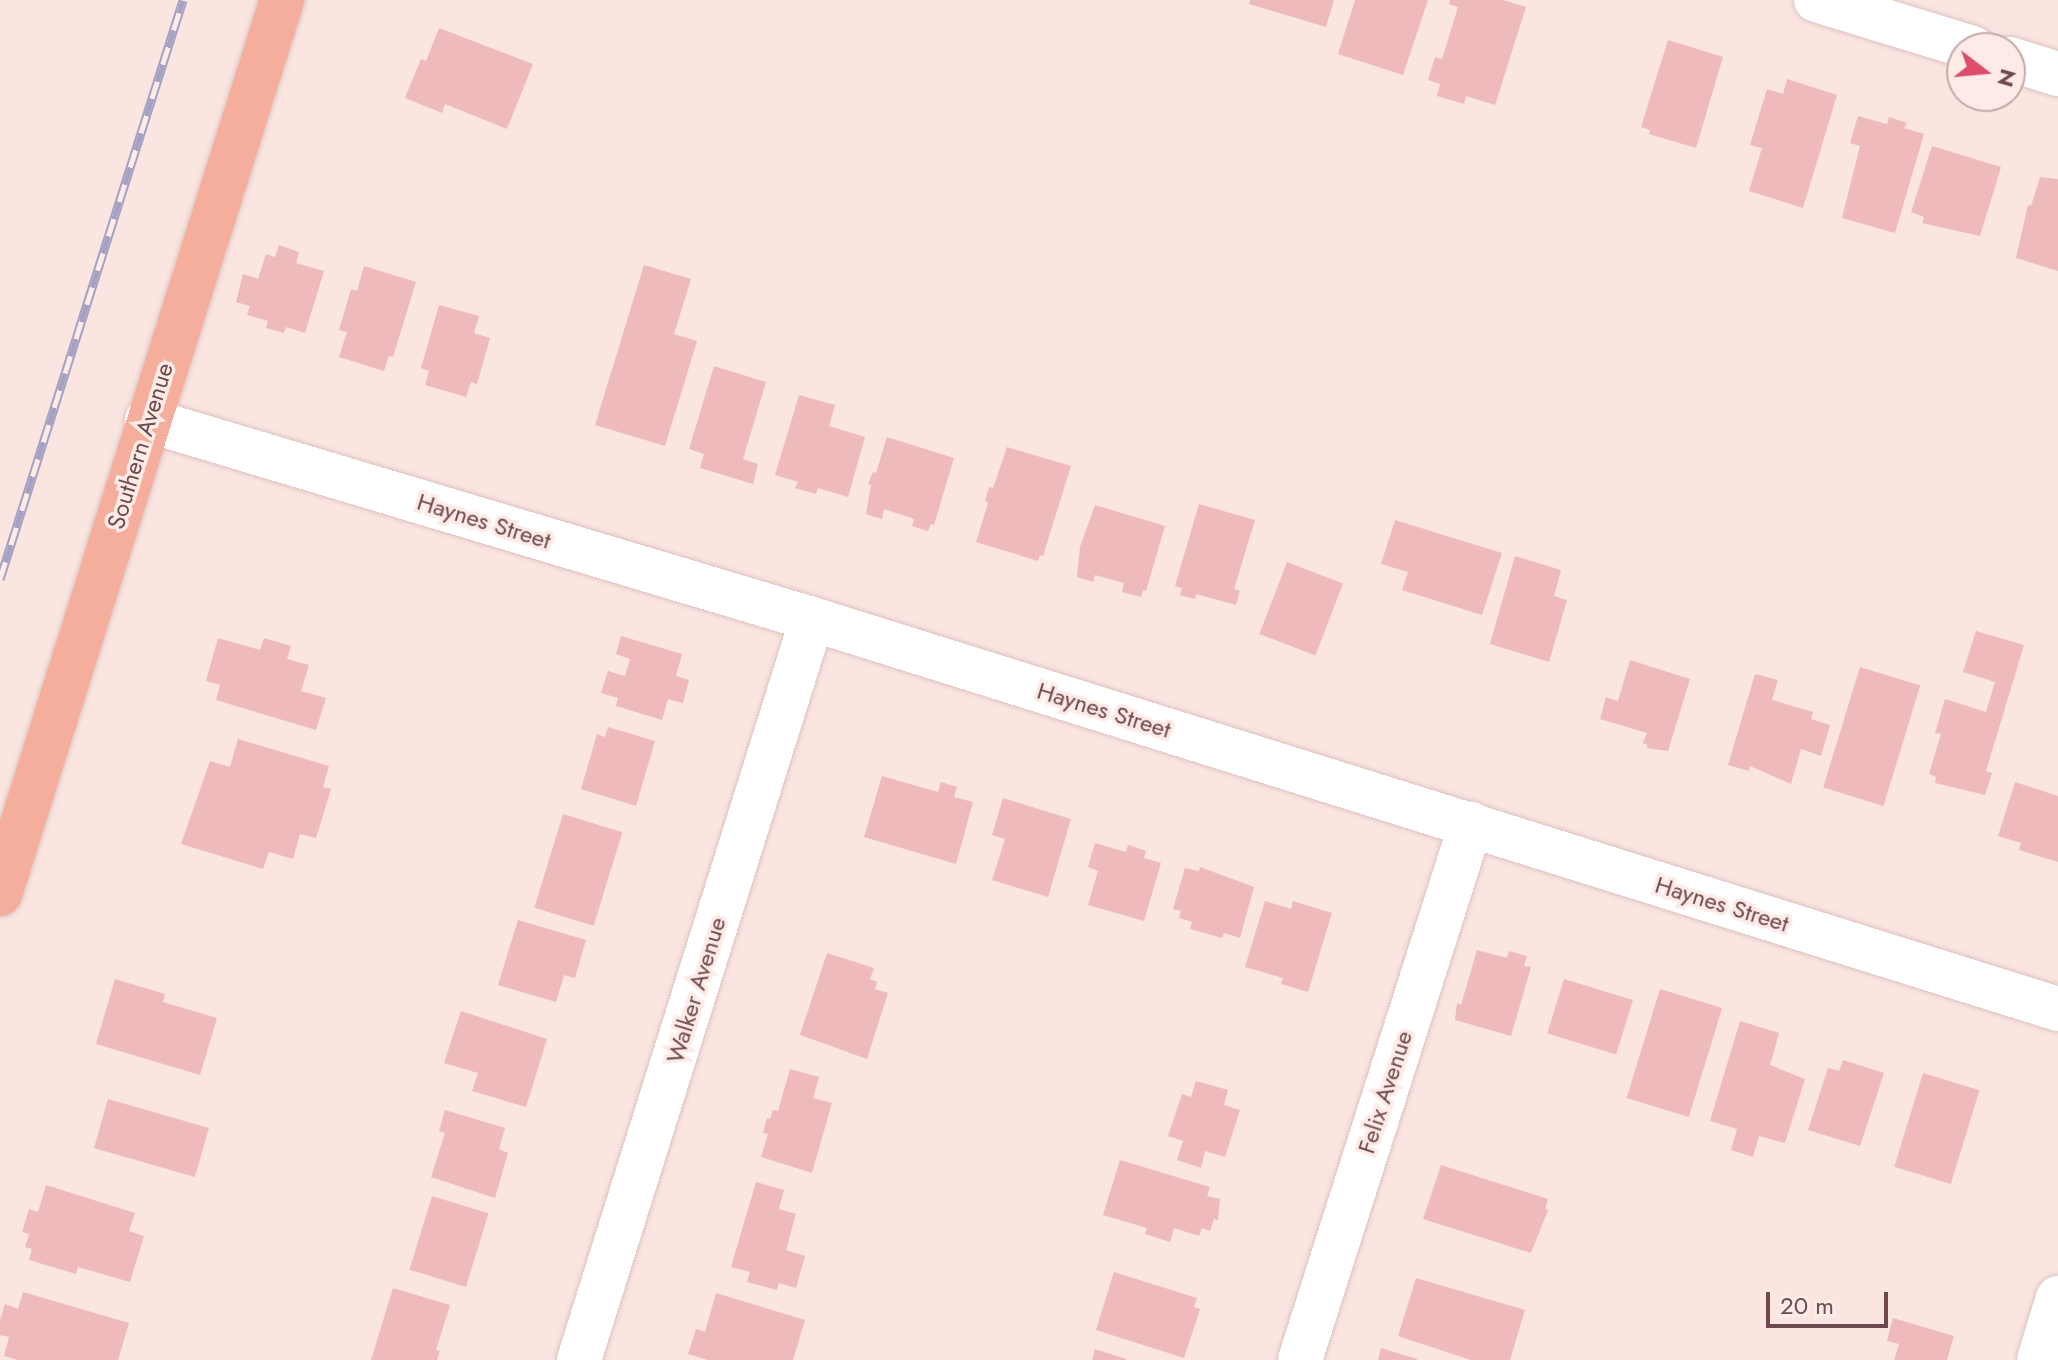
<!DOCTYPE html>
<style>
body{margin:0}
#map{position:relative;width:2058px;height:1360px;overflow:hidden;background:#fae5e1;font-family:Jost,sans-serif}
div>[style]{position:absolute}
.building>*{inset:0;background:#eebabc;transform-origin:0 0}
.roads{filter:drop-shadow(0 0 2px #dfc2c0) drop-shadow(0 0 2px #dfc2c0)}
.minor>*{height:44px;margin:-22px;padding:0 22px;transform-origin:22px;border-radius:22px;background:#fff}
.major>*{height:44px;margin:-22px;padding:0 22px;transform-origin:22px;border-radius:22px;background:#f5ae9c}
.rail>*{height:9px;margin-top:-4.5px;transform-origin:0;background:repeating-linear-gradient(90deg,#feeae6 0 18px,#a4a1c2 0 36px);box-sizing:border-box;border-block:2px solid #a4a1c2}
span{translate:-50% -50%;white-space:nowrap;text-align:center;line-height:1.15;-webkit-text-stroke:7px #feeae6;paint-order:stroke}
.street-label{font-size:24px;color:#6f4a4c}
.north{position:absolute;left:1946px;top:32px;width:80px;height:80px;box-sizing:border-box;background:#feeae6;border:2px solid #c5aaa8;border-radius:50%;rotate:106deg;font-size:22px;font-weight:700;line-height:32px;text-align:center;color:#6f4a4c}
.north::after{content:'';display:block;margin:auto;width:28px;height:36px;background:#dd4d6b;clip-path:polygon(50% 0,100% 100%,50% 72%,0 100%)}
.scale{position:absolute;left:1766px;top:1292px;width:122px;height:36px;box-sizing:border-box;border:4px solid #6f4a4c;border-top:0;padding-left:10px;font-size:24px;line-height:28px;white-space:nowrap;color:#6f4a4c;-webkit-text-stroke:6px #feeae6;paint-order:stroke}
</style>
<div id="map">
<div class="building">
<div style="clip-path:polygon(1250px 0,1334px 0,1326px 27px,1249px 4px)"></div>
<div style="clip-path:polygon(1355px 0,1428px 0,1403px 75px,1338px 54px)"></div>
<div style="clip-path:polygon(1450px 0,1503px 0,1526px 7px,1495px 105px,1466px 96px,1464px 104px,1437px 96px,1440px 84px,1428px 80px,1435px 57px,1442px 59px,1458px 7px,1449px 4px)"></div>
<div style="clip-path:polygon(439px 28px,533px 64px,507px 129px,445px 104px,442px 113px,405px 98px,421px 59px,426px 61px)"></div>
<div style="clip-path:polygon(1668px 40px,1723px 57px,1696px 148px,1649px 134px,1650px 130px,1641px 127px)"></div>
<div style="clip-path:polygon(1787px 79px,1837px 95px,1803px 208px,1749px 191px,1762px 148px,1750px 145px,1767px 89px,1783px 94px)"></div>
<div style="clip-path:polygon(1858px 116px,1887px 124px,1889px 117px,1907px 123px,1904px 128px,1924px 134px,1895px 233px,1842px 218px,1860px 146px,1850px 143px)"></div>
<div style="clip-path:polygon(1932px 146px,2001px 167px,1980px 236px,1922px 223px,1924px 217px,1911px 212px)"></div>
<div style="clip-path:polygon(2040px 177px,2058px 179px,2058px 271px,2016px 258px,2028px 205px,2031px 206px)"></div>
<div style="clip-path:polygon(279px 245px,299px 252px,296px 263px,324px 271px,305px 333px,286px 327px,284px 333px,266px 328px,268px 321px,247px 315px,250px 306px,236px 302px,243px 274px,258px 279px,266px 254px,275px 257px)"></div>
<div style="clip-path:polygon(644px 265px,691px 279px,674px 334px,697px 341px,665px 446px,595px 425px)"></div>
<div style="clip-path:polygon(364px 266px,416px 282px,393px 357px,389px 356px,384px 371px,339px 357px,347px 332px,339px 330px,351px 289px,357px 291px)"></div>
<div style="clip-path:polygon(439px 305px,479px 316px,474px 333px,490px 338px,477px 384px,471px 382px,466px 397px,425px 385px,429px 371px,421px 368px)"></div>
<div style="clip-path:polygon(714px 366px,766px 382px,743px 459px,758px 464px,753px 484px,700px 468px,704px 454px,689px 449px)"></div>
<div style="clip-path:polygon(799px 395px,835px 405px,829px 426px,865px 437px,848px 497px,818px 488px,816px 494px,795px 488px,798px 482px,775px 475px)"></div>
<div style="clip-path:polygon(887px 437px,954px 458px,934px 525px,931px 524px,928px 531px,912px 526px,914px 519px,884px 509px,882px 519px,866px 514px,871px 485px,868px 484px,873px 472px,876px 473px)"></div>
<div style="clip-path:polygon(1007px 447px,1071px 466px,1043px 556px,1040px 555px,1038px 561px,976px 542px,988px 503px,985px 501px,989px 487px,993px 488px)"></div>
<div style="clip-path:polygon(1199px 504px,1255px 520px,1234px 589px,1240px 591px,1236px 605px,1196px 594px,1195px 599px,1180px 595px,1182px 588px,1175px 586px)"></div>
<div style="clip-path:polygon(1095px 505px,1165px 526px,1146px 591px,1143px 590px,1141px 597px,1122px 592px,1124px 583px,1095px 575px,1093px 582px,1077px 577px,1080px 547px)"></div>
<div style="clip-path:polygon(1395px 520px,1502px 553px,1482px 615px,1402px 590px,1408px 572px,1381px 564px)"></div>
<div style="clip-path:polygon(1515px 556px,1561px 570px,1554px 596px,1567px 600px,1549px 662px,1490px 644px)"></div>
<div style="left:1287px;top:562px;width:60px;height:77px;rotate:21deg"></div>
<div style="clip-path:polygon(1976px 631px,2024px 645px,1986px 771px,1992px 773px,1985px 795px,1935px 783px,1936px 777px,1929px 774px,1941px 734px,1935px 733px,1945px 699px,1986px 712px,1995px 682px,1963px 672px)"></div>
<div style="clip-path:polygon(621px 636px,682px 654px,676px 676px,689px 680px,683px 703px,668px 699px,662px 720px,616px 706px,618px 698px,601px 693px,608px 671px,625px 676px,630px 659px,616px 654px)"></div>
<div style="clip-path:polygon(218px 638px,260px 650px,264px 638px,291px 646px,287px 659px,309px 665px,301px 691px,326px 698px,316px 730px,216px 700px,220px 685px,206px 681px)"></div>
<div style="clip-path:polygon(1630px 660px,1690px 679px,1668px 751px,1646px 748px,1648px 745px,1643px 743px,1647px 733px,1600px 719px,1606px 697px,1618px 701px)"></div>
<div style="left:1860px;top:667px;width:63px;height:126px;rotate:17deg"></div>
<div style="clip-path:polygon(1755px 674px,1778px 680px,1772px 700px,1813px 712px,1811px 719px,1830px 725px,1821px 756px,1801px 749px,1791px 784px,1750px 766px,1749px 771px,1728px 765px)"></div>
<div style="clip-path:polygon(608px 727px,655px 741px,636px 806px,581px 789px,597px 734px,605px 737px)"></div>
<div style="clip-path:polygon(238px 739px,329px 766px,323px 787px,331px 789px,316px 838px,300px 834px,293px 859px,269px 852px,263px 869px,181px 844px,210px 761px,230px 767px)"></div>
<div style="clip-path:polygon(882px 776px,938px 792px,941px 782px,957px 787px,954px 797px,973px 802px,956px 864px,864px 837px)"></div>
<div style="clip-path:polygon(2015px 782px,2058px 796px,2058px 862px,2019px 850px,2021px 843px,1998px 836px)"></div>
<div style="clip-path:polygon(1003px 798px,1071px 819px,1048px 897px,992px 880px,1005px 839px,992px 835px)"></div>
<div style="left:563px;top:814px;width:62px;height:98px;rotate:17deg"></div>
<div style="clip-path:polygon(1095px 843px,1126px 852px,1128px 845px,1146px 851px,1144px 858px,1161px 863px,1144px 921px,1088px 905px,1098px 871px,1088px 867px)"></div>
<div style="clip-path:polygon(1200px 867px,1254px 887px,1240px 938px,1224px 933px,1222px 938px,1190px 929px,1192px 922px,1179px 918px,1181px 911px,1173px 909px,1185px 868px,1199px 871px)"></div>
<div style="clip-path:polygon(1265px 901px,1291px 909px,1293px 901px,1332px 913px,1308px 992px,1281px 984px,1283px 978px,1245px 967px)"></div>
<div style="clip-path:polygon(518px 920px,586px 940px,575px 978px,564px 975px,556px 1002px,498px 985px)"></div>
<div style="clip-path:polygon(1477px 950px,1507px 958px,1509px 951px,1527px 956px,1524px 966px,1531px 967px,1511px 1036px,1455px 1020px,1457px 1003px,1461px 1005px)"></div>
<div style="clip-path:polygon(827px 953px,874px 968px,870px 979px,877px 982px,875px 989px,888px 993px,867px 1059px,800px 1035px)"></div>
<div style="clip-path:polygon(115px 979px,165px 994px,163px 1002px,217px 1018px,200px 1075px,96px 1044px)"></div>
<div style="left:1564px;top:979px;width:72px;height:57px;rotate:17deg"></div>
<div style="left:1660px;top:989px;width:65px;height:114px;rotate:17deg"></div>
<div style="clip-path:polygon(461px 1011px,547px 1039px,526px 1107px,472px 1091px,478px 1073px,444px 1063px)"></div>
<div style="clip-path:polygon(1740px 1021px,1779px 1033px,1770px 1065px,1805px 1079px,1785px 1143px,1759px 1136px,1753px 1157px,1731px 1150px,1737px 1129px,1710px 1121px)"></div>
<div style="clip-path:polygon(1843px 1060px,1884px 1073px,1860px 1146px,1808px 1130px,1828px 1068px,1839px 1071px)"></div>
<div style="clip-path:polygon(790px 1069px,819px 1077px,813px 1098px,832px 1103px,812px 1173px,761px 1157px,768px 1134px,763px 1133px,767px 1118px,770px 1119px,773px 1110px,778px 1111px)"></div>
<div style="left:1923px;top:1073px;width:59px;height:98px;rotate:17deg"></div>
<div style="clip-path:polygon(1196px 1081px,1228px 1090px,1224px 1105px,1240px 1110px,1225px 1157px,1205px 1151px,1201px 1168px,1177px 1160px,1183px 1141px,1168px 1136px,1182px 1094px,1191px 1097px)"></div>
<div style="left:108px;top:1099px;width:105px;height:51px;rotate:16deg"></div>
<div style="clip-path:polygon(445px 1110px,505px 1128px,499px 1149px,508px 1153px,495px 1198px,431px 1177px,445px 1133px,439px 1131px)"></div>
<div style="clip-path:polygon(1120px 1160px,1210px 1187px,1207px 1196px,1220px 1199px,1218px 1220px,1214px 1219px,1210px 1231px,1202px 1228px,1199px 1236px,1174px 1228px,1170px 1242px,1145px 1234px,1147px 1228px,1103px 1215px)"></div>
<div style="clip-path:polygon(1441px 1165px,1548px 1199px,1545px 1209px,1548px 1210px,1531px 1253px,1423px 1219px)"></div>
<div style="clip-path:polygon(756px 1182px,784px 1190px,779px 1209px,796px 1214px,786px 1250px,805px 1256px,796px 1288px,779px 1283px,777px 1290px,747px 1282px,750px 1272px,731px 1267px)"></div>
<div style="clip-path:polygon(46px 1185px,135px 1213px,129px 1231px,144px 1236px,130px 1282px,78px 1267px,76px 1274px,29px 1260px,32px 1249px,25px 1247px,29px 1234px,22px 1232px,29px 1209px,38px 1212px)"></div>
<div style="left:432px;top:1196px;width:59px;height:77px;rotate:17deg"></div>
<div style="clip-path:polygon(1114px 1272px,1197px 1298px,1194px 1307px,1200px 1309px,1184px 1358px,1096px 1330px)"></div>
<div style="clip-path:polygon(1416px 1278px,1525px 1310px,1510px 1360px,1471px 1360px,1398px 1336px)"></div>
<div style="clip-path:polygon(393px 1288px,450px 1305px,436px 1350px,440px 1351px,437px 1360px,371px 1360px)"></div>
<div style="clip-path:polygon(23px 1292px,129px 1323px,118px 1360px,18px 1360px,4px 1356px,9px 1337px,0 1335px,0 1320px,5px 1304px,18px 1309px)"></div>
<div style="clip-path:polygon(716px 1293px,805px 1320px,793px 1360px,708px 1360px,688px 1354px,696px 1329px,705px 1332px)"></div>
<div style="clip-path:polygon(1893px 1318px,1954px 1336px,1947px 1360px,1894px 1360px,1899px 1344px,1887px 1341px)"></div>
<div style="clip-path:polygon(1381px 1348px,1417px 1359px,1417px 1360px,1378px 1360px)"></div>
<div style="clip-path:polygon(1095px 1349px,1126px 1359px,1126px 1360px,1092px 1360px)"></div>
</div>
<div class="roads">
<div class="minor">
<div style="left:1816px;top:0;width:164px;rotate:17deg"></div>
<div style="left:2010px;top:59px;width:50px;rotate:17.4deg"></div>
<div style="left:147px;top:420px;width:694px;rotate:16.66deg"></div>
<div style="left:812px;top:619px;width:1306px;rotate:17.38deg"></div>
<div style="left:579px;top:1360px;width:777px;rotate:-72.54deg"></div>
<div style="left:1300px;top:1360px;width:563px;rotate:-72.31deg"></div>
<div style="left:2039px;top:1360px;width:65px;rotate:-73deg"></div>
</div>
<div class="major">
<div style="left:0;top:894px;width:937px;rotate:-72.49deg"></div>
</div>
</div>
<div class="rail">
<div style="left:0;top:579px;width:607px;rotate:-72.46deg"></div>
</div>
<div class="street-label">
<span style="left:140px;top:446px;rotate:-73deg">Southern Avenue</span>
<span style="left:484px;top:521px;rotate:17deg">Haynes Street</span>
<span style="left:1104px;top:710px;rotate:17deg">Haynes Street</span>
<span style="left:1722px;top:904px;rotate:17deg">Haynes Street</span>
<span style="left:696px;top:990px;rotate:-73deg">Walker Avenue</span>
<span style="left:1385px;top:1092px;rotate:-72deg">Felix Avenue</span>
</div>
<div class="north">N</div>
<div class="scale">20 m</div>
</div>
